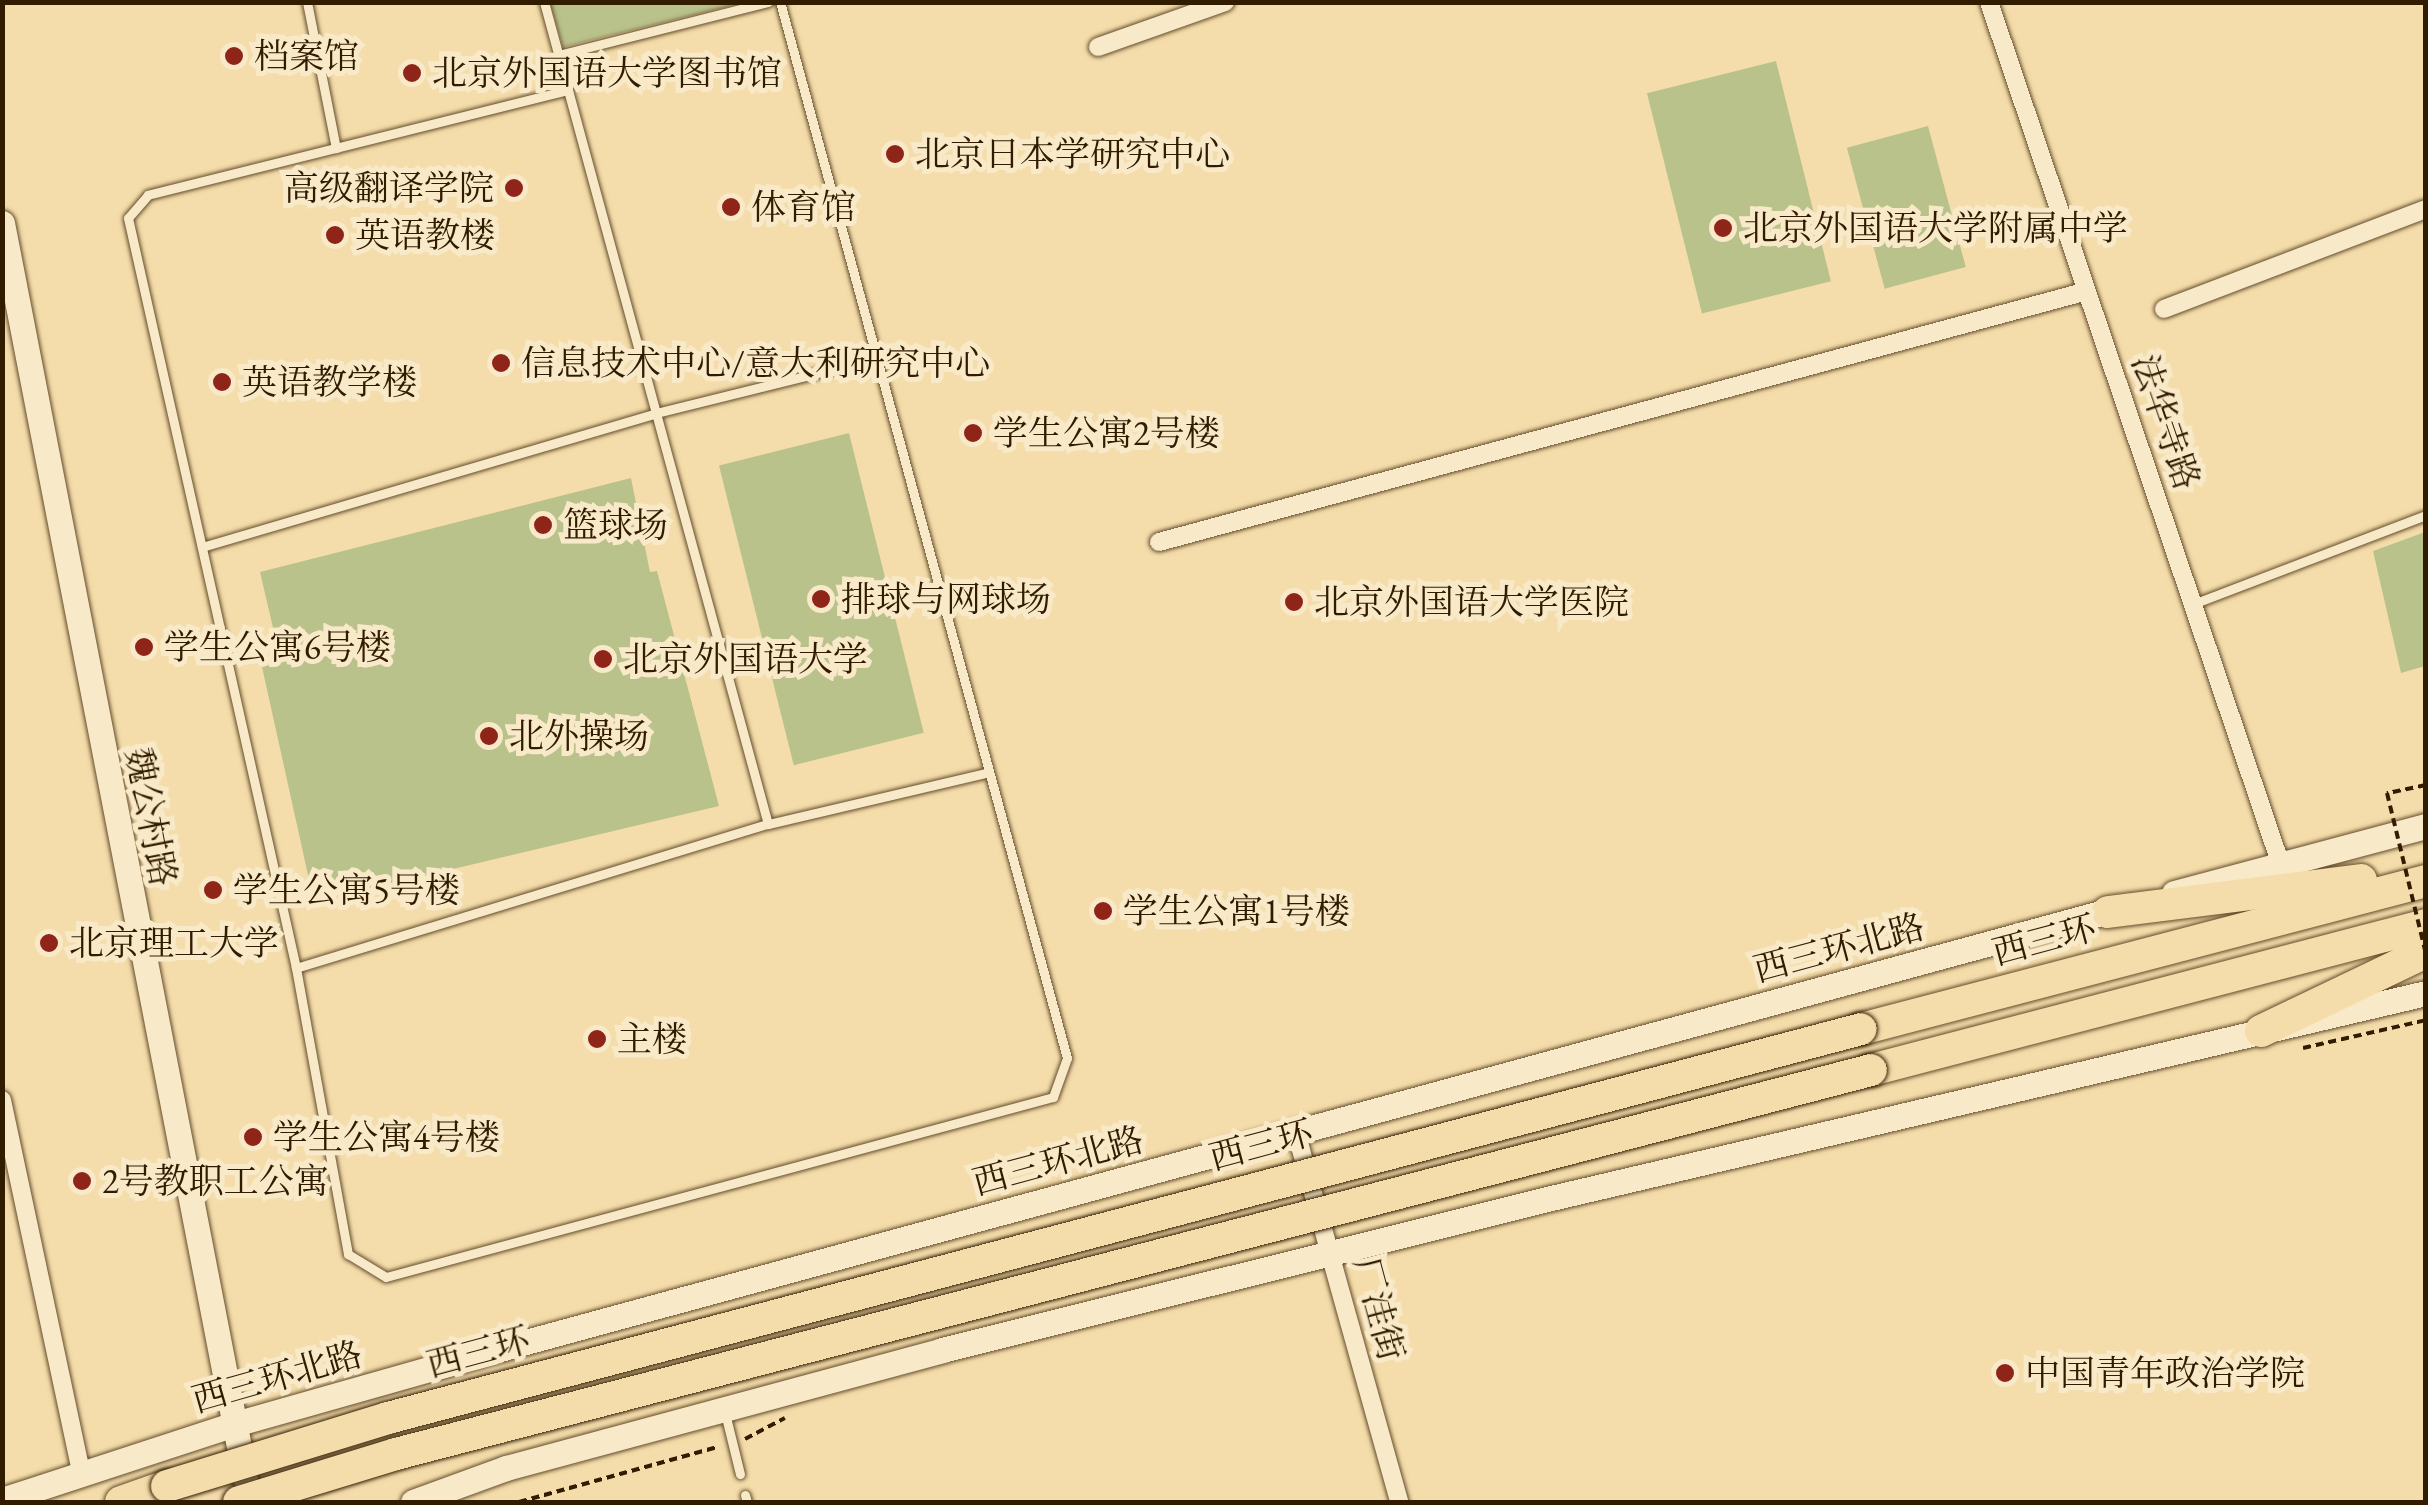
<!DOCTYPE html>
<meta charset="utf-8">
<style>
body{margin:0}
#map{position:relative;width:2428px;height:1505px;overflow:hidden;background:#f5ddab;font-family:"EB Garamond","Noto Serif SC",serif}
div>[style]{position:absolute}
.green>*{inset:0;background:#bac28b;transform-origin:0 0}
.path>*{height:4px;margin-top:-2px;transform-origin:0;background:repeating-linear-gradient(90deg,#321c00 0 8px,transparent 0 13px)}
.roads{filter:drop-shadow(0 0 2px #634c2b) drop-shadow(0 0 2px #634c2b)}
.lane>*{height:9px;margin:-4.5px;padding:0 4.5px;transform-origin:4.5px;border-radius:4.5px;background:#f8e9c8}
.street>*{height:18px;margin:-9px;padding:0 9px;transform-origin:9px;border-radius:9px;background:#f8e9c8}
.secondary>*{height:25px;margin:-12.5px;padding:0 12.5px;transform-origin:12.5px;border-radius:12.5px;background:#f8e9c8}
.highway>*{height:32px;margin:-16px;padding:0 16px;transform-origin:16px;border-radius:16px;background:#f5ddab}
.path-bridge>*{height:4px;margin-top:-2px;transform-origin:0;background:repeating-linear-gradient(90deg,#321c00 0 8px,transparent 0 13px)}
.bridges{filter:drop-shadow(0 0 2px #321c00) drop-shadow(0 0 2px #321c00)}
.highway-bridge>*{height:32px;margin:-16px;padding:0 16px;transform-origin:16px;border-radius:16px;background:#f5ddab}
.dots>*{width:28px;height:28px;translate:-50% -50%;box-sizing:border-box;border:5px solid #f8e9c8;border-radius:50%}
span{translate:-50% -50%;white-space:nowrap;text-align:center;line-height:1.15;-webkit-text-stroke:10px #f8e9c8;paint-order:stroke}
.poi-label{font-size:35px;color:#321c00}
.left{translate:0 -50%;text-align:left}
.right{translate:-100% -50%;text-align:right}
.street-label{font-size:35px;color:#321c00}
.frame{position:absolute;inset:0;border:5px solid #321c00;pointer-events:none}
</style>
<div id="map">
<div class="green">
<div style="clip-path:polygon(550px 3px,550px 2px,742px 3px,563px 47px)"></div>
<div style="left:1776px;top:61px;width:227px;height:133px;rotate:76deg"></div>
<div style="left:1928px;top:126px;width:146px;height:84px;rotate:75deg"></div>
<div style="left:849px;top:433px;width:309px;height:134px;rotate:76deg"></div>
<div style="clip-path:polygon(631px 478px,650px 572px,657px 571px,719px 806px,314px 902px,262px 667px,281px 662px,260px 572px)"></div>
<div style="clip-path:polygon(2425px 532px,2425px 666px,2401px 673px,2373px 551px)"></div>
</div>
<div class="path">
<div style="left:2303px;top:1048px;width:126px;rotate:-12.8deg"></div>
<div style="left:745px;top:1439px;width:45px;rotate:-27.7deg"></div>
<div style="left:519px;top:1502px;width:205px;rotate:-15.5deg"></div>
</div>
<div class="roads">
<div class="lane">
<div style="left:307px;top:2px;width:149px;rotate:78.8deg"></div>
<div style="left:544px;top:2px;width:852px;rotate:74.76deg"></div>
<div style="left:558px;top:55px;width:217px;rotate:-14.2deg"></div>
<div style="left:568px;top:90px;width:433px;rotate:166deg"></div>
<div style="left:148px;top:195px;width:30px;rotate:131deg"></div>
<div style="left:128px;top:218px;width:769px;rotate:77.37deg"></div>
<div style="left:296px;top:968px;width:291px;rotate:79.7deg"></div>
<div style="left:348px;top:1254px;width:44px;rotate:31.2deg"></div>
<div style="left:386px;top:1277px;width:691px;rotate:-15.1deg"></div>
<div style="left:1053px;top:1097px;width:41px;rotate:-70.3deg"></div>
<div style="left:1067px;top:1058px;width:1094px;rotate:-105.2deg"></div>
<div style="left:202px;top:547px;width:473px;rotate:-16.4deg"></div>
<div style="left:656px;top:413px;width:226px;rotate:-13.9deg"></div>
<div style="left:2193px;top:604px;width:249px;rotate:-20.9deg"></div>
<div style="left:296px;top:968px;width:493px;rotate:-17deg"></div>
<div style="left:768px;top:824px;width:224px;rotate:-13.2deg"></div>
<div style="left:725px;top:1413px;width:63px;rotate:76.2deg"></div>
<div style="left:745px;top:1495px;width:7px;rotate:74deg"></div>
</div>
<div class="street">
<div style="left:1989px;top:2px;width:908px;rotate:71.31deg"></div>
<div style="left:1098px;top:47px;width:135px;rotate:-19.5deg"></div>
<div style="left:2164px;top:309px;width:280px;rotate:-20.9deg"></div>
<div style="left:1159px;top:542px;width:961px;rotate:-15.13deg"></div>
<div style="left:2px;top:1100px;width:383px;rotate:78deg"></div>
<div style="left:1296px;top:1132px;width:384px;rotate:74.4deg"></div>
</div>
<div class="secondary">
<div style="left:2px;top:223px;width:1278px;rotate:79.04deg"></div>
<div style="left:2174px;top:893px;width:261px;rotate:-14.9deg"></div>
<div style="left:2px;top:1500px;width:241px;rotate:-18.1deg"></div>
<div style="left:231px;top:1425px;width:257px;rotate:-15.8deg"></div>
<div style="left:478px;top:1355px;width:1708px;rotate:-15.24deg"></div>
<div style="left:413px;top:1502px;width:99px;rotate:-20.1deg"></div>
<div style="left:506px;top:1468px;width:452px;rotate:-15.1deg"></div>
<div style="left:942px;top:1350px;width:624px;rotate:-14.01deg"></div>
<div style="left:1547px;top:1199px;width:903px;rotate:-13.19deg"></div>
</div>
<div class="highway">
<div style="left:2108px;top:912px;width:255px;rotate:-7.2deg"></div>
<div style="left:1861px;top:1029px;width:584px;rotate:-14.68deg"></div>
<div style="left:2261px;top:1031px;width:183px;rotate:-25.6deg"></div>
<div style="left:1871px;top:1070px;width:574px;rotate:-14.64deg"></div>
<div style="left:121px;top:1502px;width:49px;rotate:-19.2deg"></div>
</div>
</div>
<div class="path-bridge">
<div style="left:2426px;top:785px;width:40px;rotate:168deg"></div>
<div style="left:2387px;top:793px;width:166px;rotate:76.4deg"></div>
</div>
<div class="bridges">
<div class="highway-bridge">
<div style="left:167px;top:1486px;width:231px;rotate:-17.1deg"></div>
<div style="left:388px;top:1418px;width:1523px;rotate:-14.79deg"></div>
<div style="left:239px;top:1502px;width:164px;rotate:-17deg"></div>
<div style="left:396px;top:1454px;width:1524px;rotate:-14.59deg"></div>
</div>
</div>
<div class="dots">
<div style="left:234px;top:56px;background:#8f2418"></div>
<div style="left:412px;top:73px;background:#8f2418"></div>
<div style="left:895px;top:154px;background:#8f2418"></div>
<div style="left:514px;top:188px;background:#8f2418"></div>
<div style="left:731px;top:207px;background:#8f2418"></div>
<div style="left:1723px;top:228px;background:#8f2418"></div>
<div style="left:335px;top:235px;background:#8f2418"></div>
<div style="left:501px;top:363px;background:#8f2418"></div>
<div style="left:222px;top:382px;background:#8f2418"></div>
<div style="left:973px;top:433px;background:#8f2418"></div>
<div style="left:543px;top:525px;background:#8f2418"></div>
<div style="left:821px;top:599px;background:#8f2418"></div>
<div style="left:1294px;top:602px;background:#8f2418"></div>
<div style="left:144px;top:647px;background:#8f2418"></div>
<div style="left:603px;top:659px;background:#8f2418"></div>
<div style="left:489px;top:736px;background:#8f2418"></div>
<div style="left:213px;top:890px;background:#8f2418"></div>
<div style="left:1103px;top:911px;background:#8f2418"></div>
<div style="left:49px;top:943px;background:#8f2418"></div>
<div style="left:597px;top:1039px;background:#8f2418"></div>
<div style="left:253px;top:1137px;background:#8f2418"></div>
<div style="left:82px;top:1181px;background:#8f2418"></div>
<div style="left:2005px;top:1373px;background:#8f2418"></div>
</div>
<div class="poi-label">
<span class="left" style="left:254px;top:56px">档案馆</span>
<span class="left" style="left:432px;top:73px">北京外国语大学图书馆</span>
<span class="left" style="left:915px;top:154px">北京日本学研究中心</span>
<span class="right" style="left:494px;top:188px">高级翻译学院</span>
<span class="left" style="left:751px;top:207px">体育馆</span>
<span class="left" style="left:1743px;top:228px">北京外国语大学附属中学</span>
<span class="left" style="left:355px;top:235px">英语教楼</span>
<span class="left" style="left:521px;top:363px">信息技术中心/意大利研究中心</span>
<span class="left" style="left:242px;top:382px">英语教学楼</span>
<span class="left" style="left:993px;top:433px">学生公寓2号楼</span>
<span class="left" style="left:563px;top:525px">篮球场</span>
<span class="left" style="left:841px;top:599px">排球与网球场</span>
<span class="left" style="left:1314px;top:602px">北京外国语大学医院</span>
<span class="left" style="left:164px;top:647px">学生公寓6号楼</span>
<span class="left" style="left:623px;top:659px">北京外国语大学</span>
<span class="left" style="left:509px;top:736px">北外操场</span>
<span class="left" style="left:233px;top:890px">学生公寓5号楼</span>
<span class="left" style="left:1123px;top:911px">学生公寓1号楼</span>
<span class="left" style="left:69px;top:943px">北京理工大学</span>
<span class="left" style="left:617px;top:1039px">主楼</span>
<span class="left" style="left:273px;top:1137px">学生公寓4号楼</span>
<span class="left" style="left:102px;top:1181px">2号教职工公寓</span>
<span class="left" style="left:2025px;top:1373px">中国青年政治学院</span>
</div>
<div class="street-label">
<span style="left:2166px;top:422px;rotate:71deg">法华寺路</span>
<span style="left:151px;top:817px;rotate:79deg">魏公村路</span>
<span style="left:2044px;top:940px;rotate:-15deg">西三环</span>
<span style="left:1839px;top:948px;rotate:-15deg">西三环北路</span>
<span style="left:1261px;top:1145px;rotate:-15deg">西三环</span>
<span style="left:1058px;top:1161px;rotate:-15deg">西三环北路</span>
<span style="left:1379px;top:1309px;rotate:75deg">厂洼街</span>
<span style="left:478px;top:1352px;rotate:-15deg">西三环</span>
<span style="left:277px;top:1377px;rotate:-16deg">西三环北路</span>
</div>
<div class="frame"></div>
</div>
